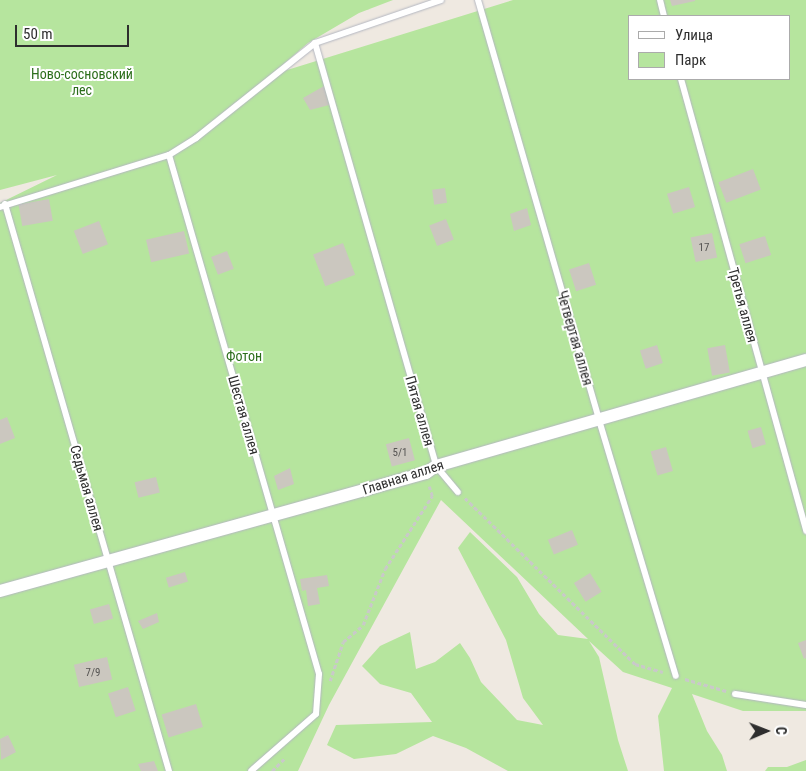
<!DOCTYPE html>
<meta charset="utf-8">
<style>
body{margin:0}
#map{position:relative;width:806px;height:771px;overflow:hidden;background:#efe9e1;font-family:"Roboto Condensed",sans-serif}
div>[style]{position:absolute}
.green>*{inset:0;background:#b6e59e}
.building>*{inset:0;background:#cbc7bf;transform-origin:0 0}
.path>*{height:2.5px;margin-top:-1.25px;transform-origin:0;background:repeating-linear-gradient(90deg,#c9c9c9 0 4px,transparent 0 6.5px)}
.roads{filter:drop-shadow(0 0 1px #b4b7c1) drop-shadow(0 0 1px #b4b7c1)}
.service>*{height:6px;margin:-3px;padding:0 3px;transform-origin:3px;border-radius:3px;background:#fff}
.minor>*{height:12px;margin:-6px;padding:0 6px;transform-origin:6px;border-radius:6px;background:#fff}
span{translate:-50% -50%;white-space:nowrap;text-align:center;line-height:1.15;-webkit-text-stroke:4px #fff;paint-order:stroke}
.number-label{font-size:11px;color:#555452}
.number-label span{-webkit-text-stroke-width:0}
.park-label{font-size:14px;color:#2c6e1b}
.street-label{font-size:14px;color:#2e2e2e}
.legend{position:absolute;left:628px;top:15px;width:162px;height:65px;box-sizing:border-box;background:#fff;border:1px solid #ababab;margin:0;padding:6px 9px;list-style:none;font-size:15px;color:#2e2e2e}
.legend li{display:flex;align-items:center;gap:10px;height:25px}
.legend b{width:25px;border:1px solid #ababab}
.north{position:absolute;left:741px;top:706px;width:50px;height:50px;-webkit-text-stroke:4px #fff;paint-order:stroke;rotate:89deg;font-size:14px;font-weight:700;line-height:20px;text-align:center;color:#2e2e2e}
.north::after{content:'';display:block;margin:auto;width:18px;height:22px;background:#2e2e2e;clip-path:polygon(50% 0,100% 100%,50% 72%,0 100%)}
.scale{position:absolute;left:15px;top:25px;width:114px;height:22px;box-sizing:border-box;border:2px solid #2e2e2e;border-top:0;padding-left:6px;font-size:15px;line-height:18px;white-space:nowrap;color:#2e2e2e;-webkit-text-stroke:4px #fff;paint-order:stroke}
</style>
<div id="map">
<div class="green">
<div style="clip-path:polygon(evenodd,0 0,393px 0,359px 13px,308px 43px,271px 75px,513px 0,806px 0,806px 711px,743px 711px,692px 694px,707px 731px,722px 755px,727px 771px,664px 771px,658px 716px,672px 688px,623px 672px,589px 641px,599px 657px,618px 740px,628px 771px,508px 771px,466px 748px,433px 736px,396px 754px,354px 759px,327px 745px,336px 725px,432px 722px,411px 693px,380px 684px,362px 666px,380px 646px,410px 632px,416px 669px,435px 662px,460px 643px,470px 658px,481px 682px,517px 720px,543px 725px,523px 698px,506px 640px,458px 548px,470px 532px,517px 577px,539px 614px,558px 635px,588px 639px,441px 500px,329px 705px,298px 771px,0 771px,0 203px,57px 175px,0 190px,0 0,630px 16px,790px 16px,790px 79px,630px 79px,630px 16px)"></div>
<div style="clip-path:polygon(806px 760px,806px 771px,765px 771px,768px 767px,787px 767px)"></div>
</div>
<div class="building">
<div style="clip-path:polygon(670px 0,695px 0,695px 1px,672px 6px)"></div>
<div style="clip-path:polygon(324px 86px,329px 105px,310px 110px,303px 98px)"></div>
<div style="left:753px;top:169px;width:22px;height:37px;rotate:69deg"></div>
<div style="left:689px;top:187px;width:21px;height:23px;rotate:73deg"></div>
<div style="left:445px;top:188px;width:15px;height:13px;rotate:82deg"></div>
<div style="left:49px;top:199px;width:22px;height:31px;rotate:80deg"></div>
<div style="clip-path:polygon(527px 208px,531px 225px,514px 231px,510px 214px)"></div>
<div style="left:446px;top:219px;width:22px;height:18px;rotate:69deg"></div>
<div style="left:99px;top:221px;width:25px;height:27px;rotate:69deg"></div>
<div style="left:184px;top:231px;width:23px;height:39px;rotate:77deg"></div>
<div style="left:712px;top:233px;width:25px;height:22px;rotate:78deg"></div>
<div style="left:765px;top:236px;width:20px;height:27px;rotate:72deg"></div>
<div style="left:343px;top:243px;width:34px;height:32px;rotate:69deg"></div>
<div style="left:227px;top:251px;width:19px;height:17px;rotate:69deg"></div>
<div style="left:589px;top:263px;width:23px;height:21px;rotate:72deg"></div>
<div style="left:657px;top:345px;width:19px;height:18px;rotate:72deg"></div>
<div style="left:725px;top:345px;width:28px;height:18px;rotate:80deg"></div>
<div style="clip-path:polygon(7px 417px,15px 438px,0 444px,0 420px)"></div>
<div style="left:761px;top:427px;width:18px;height:14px;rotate:74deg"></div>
<div style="left:409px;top:438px;width:23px;height:24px;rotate:75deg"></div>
<div style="left:666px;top:447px;width:25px;height:16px;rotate:74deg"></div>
<div style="clip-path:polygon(290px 468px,294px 484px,278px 490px,274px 476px)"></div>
<div style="left:156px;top:477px;width:16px;height:22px;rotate:76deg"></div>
<div style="left:572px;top:530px;width:16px;height:26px;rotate:68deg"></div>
<div style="left:185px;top:572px;width:10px;height:20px;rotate:73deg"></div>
<div style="left:590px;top:573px;width:22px;height:19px;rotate:58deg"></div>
<div style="clip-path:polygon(327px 575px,329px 586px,317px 588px,320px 604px,308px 606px,306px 590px,302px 591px,300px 579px)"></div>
<div style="left:109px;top:604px;width:15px;height:20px;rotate:74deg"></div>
<div style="clip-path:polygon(157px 613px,159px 622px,143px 629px,138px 621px)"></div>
<div style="clip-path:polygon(806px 640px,806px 658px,804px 659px,798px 643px)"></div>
<div style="left:107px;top:657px;width:23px;height:34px;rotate:77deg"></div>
<div style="left:128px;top:687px;width:25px;height:21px;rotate:72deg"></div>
<div style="left:196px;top:704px;width:24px;height:36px;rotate:73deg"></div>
<div style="clip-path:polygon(8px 735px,16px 752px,1px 760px,0 739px)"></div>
<div style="clip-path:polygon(154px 761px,158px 771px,141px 771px,138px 764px)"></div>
</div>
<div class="path">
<div style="left:465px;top:498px;width:238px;rotate:44.3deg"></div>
<div style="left:635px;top:664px;width:29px;rotate:16deg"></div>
<div style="left:685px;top:679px;width:43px;rotate:16.3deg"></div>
<div style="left:330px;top:681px;width:41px;rotate:-71.6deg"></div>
<div style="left:343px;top:642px;width:26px;rotate:-40deg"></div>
<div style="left:363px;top:625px;width:60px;rotate:-68.6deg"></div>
<div style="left:385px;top:569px;width:87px;rotate:-57.2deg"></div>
<div style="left:432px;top:496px;width:10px;rotate:-107deg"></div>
<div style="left:272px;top:771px;width:18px;rotate:-45deg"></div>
</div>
<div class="roads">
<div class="service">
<div style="left:478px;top:0;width:437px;rotate:73.9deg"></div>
<div style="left:599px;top:420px;width:267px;rotate:73.3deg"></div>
<div style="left:660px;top:0;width:16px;rotate:76deg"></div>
<div style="left:315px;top:43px;width:440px;rotate:74deg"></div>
<div style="left:436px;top:466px;width:34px;rotate:50deg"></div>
<div style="left:681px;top:79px;width:469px;rotate:74.5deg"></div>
<div style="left:169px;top:155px;width:540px;rotate:73.88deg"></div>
<div style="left:319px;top:674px;width:40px;rotate:94.3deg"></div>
<div style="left:316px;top:714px;width:86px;rotate:138.8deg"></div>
<div style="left:5px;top:204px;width:590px;rotate:73.87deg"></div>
<div style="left:0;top:207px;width:177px;rotate:-17.1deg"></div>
<div style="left:169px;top:155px;width:32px;rotate:-32deg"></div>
<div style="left:196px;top:138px;width:152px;rotate:-38.6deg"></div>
<div style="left:315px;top:43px;width:133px;rotate:-18.8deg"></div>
<div style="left:735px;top:694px;width:72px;rotate:8.8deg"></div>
</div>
<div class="minor">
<div style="left:0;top:591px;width:442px;rotate:-15.5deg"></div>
<div style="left:426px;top:473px;width:12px;rotate:-35deg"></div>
<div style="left:436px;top:466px;width:385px;rotate:-16deg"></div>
</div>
</div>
<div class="number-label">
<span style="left:704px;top:248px">17</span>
<span style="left:400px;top:453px">5/1</span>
<span style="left:93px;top:673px">7/9</span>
</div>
<div class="park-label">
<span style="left:82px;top:82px">Ново-сосновский<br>лес</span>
<span style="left:244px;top:356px">Фотон</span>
</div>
<div class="street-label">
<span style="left:743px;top:305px;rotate:75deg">Третья аллея</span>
<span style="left:575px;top:338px;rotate:74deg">Четвертая аллея</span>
<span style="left:420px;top:411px;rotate:74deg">Пятая аллея</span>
<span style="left:244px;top:415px;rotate:74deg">Шестая аллея</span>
<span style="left:403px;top:477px;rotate:-18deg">Главная аллея</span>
<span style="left:87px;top:488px;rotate:74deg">Седьмая аллея</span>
</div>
<ul class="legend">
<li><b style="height:6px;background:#fff"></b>Улица</li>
<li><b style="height:14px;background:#b6e59e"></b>Парк</li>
</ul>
<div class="north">С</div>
<div class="scale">50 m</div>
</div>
